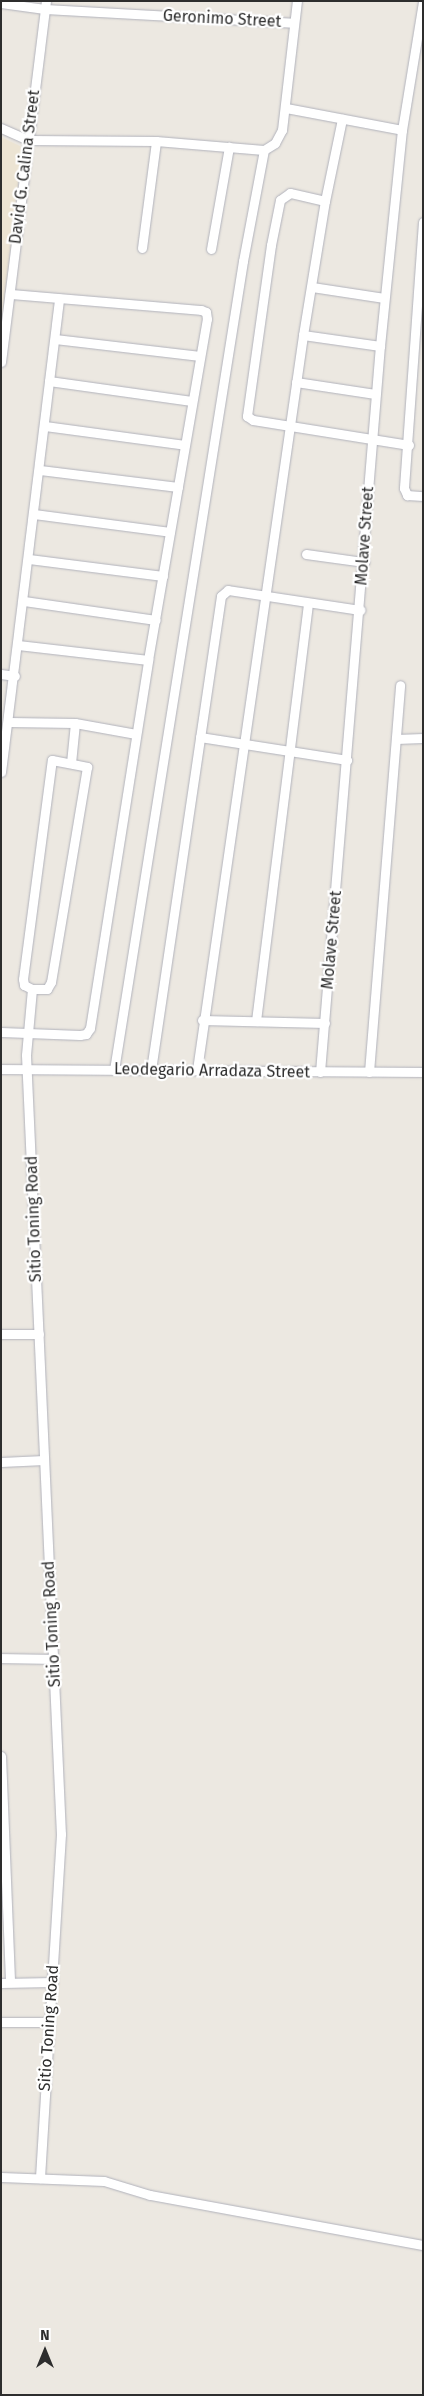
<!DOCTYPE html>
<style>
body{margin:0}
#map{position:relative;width:424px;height:2396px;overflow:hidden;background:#ece8e1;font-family:"Fira Sans",sans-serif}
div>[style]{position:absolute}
.education>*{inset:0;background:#ece4d3}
.roads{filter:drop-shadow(0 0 1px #b1b2bb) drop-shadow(0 0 1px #b1b2bb)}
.minor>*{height:9px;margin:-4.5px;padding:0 4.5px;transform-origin:4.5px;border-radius:4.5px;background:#fff}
span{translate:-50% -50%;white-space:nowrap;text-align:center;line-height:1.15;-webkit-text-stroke:4.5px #fff;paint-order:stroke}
.street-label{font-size:16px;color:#2d2d2d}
.frame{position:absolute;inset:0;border:2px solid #2d2d2d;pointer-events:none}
.north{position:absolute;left:20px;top:2326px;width:50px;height:50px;-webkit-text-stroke:4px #fff;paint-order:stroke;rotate:0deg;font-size:14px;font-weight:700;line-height:20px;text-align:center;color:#2d2d2d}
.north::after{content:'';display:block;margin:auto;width:18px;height:22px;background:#2d2d2d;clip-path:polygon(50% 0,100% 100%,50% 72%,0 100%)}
</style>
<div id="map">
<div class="education">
<div style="clip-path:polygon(1px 137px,20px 146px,22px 152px,1px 329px)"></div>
</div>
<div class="roads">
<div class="minor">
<div style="left:1px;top:3px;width:44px;rotate:7.8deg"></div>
<div style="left:45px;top:9px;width:248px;rotate:3.2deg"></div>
<div style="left:286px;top:108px;width:118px;rotate:10.7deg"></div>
<div style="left:1px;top:128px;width:30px;rotate:24deg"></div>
<div style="left:28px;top:140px;width:128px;rotate:0.4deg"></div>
<div style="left:156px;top:141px;width:108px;rotate:4.8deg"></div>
<div style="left:325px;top:201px;width:36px;rotate:-167deg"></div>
<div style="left:290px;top:193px;width:12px;rotate:145deg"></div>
<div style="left:280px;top:200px;width:46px;rotate:101.3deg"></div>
<div style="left:271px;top:245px;width:173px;rotate:98deg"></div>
<div style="left:247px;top:416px;width:7px;rotate:34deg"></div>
<div style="left:253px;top:420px;width:158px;rotate:9.1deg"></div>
<div style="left:423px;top:222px;width:267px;rotate:94.1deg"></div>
<div style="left:404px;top:488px;width:8px;rotate:67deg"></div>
<div style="left:407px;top:495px;width:16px;rotate:4deg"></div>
<div style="left:142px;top:248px;width:108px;rotate:-82.5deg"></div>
<div style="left:211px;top:249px;width:104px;rotate:-80deg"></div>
<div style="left:312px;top:287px;width:73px;rotate:8.7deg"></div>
<div style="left:303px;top:335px;width:78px;rotate:8.1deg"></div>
<div style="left:55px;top:339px;width:146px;rotate:6.7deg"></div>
<div style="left:1px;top:362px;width:364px;rotate:-82.9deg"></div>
<div style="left:49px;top:381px;width:144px;rotate:8deg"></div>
<div style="left:296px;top:382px;width:80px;rotate:8.6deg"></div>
<div style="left:45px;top:426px;width:141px;rotate:7.7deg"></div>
<div style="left:40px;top:470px;width:139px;rotate:7deg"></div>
<div style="left:34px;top:514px;width:137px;rotate:7.5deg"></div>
<div style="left:306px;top:554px;width:59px;rotate:7.9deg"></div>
<div style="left:29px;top:559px;width:135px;rotate:7.2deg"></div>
<div style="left:24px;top:601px;width:133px;rotate:8.2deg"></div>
<div style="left:18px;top:645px;width:131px;rotate:6.6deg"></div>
<div style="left:1px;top:674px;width:14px;rotate:8deg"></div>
<div style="left:9px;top:722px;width:66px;rotate:0.9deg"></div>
<div style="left:75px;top:723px;width:62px;rotate:10.2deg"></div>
<div style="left:200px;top:737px;width:149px;rotate:8.9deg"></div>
<div style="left:396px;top:739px;width:27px;rotate:-2deg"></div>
<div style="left:52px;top:760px;width:36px;rotate:11deg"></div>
<div style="left:87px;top:767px;width:218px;rotate:99.5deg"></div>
<div style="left:51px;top:982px;width:8px;rotate:120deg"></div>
<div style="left:47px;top:989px;width:15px;rotate:180deg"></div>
<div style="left:32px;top:989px;width:9px;rotate:-153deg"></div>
<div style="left:24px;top:985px;width:6px;rotate:-99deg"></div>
<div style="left:23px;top:979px;width:221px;rotate:-82.5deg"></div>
<div style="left:71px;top:763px;width:40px;rotate:-84.3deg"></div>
<div style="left:1px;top:772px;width:477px;rotate:-83deg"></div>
<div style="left:32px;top:989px;width:66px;rotate:95.2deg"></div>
<div style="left:26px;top:1055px;width:780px;rotate:87.43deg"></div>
<div style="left:61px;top:1834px;width:345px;rotate:93.5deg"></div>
<div style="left:202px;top:1020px;width:123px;rotate:1.4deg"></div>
<div style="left:256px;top:1021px;width:420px;rotate:-82.9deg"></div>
<div style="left:1px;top:1032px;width:79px;rotate:2.2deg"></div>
<div style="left:80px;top:1035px;width:6px;rotate:-9deg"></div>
<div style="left:86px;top:1034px;width:7px;rotate:-56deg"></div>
<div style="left:90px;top:1028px;width:373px;rotate:-81deg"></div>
<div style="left:148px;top:660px;width:346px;rotate:-80.2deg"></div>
<div style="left:207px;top:319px;width:7px;rotate:-98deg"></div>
<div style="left:206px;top:312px;width:5px;rotate:-158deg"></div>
<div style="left:201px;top:310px;width:192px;rotate:-175.2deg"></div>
<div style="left:1px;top:1069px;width:422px;rotate:0.4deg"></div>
<div style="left:114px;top:1070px;width:819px;rotate:-80.94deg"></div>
<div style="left:243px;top:261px;width:113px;rotate:-79.3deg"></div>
<div style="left:264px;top:150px;width:13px;rotate:-32deg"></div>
<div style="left:275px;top:143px;width:15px;rotate:-62deg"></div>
<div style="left:282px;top:130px;width:130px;rotate:-83.4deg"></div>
<div style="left:151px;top:1070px;width:479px;rotate:-81.6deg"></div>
<div style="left:221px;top:596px;width:9px;rotate:-41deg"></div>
<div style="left:228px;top:590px;width:134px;rotate:8.6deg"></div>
<div style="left:197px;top:1070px;width:743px;rotate:-81.79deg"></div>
<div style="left:303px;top:335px;width:136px;rotate:-80.7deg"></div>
<div style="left:325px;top:201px;width:84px;rotate:-78.3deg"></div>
<div style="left:320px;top:1072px;width:728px;rotate:-85.28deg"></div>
<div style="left:380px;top:346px;width:217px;rotate:-84.2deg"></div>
<div style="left:402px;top:130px;width:130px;rotate:-80.7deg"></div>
<div style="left:369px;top:1072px;width:388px;rotate:-85.4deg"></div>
<div style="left:1px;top:1334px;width:38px"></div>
<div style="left:1px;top:1462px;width:43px;rotate:-2.7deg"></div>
<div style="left:1px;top:1658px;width:52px;rotate:1.1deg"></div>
<div style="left:1px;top:1756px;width:226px;rotate:87.7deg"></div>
<div style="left:1px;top:1983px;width:52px;rotate:-1.1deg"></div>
<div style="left:1px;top:2022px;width:47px"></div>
<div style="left:1px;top:2177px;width:103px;rotate:2.2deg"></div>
<div style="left:104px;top:2181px;width:48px;rotate:16.9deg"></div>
<div style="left:150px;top:2195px;width:278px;rotate:10.4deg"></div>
</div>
</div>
<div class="street-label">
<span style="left:222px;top:19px;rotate:3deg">Geronimo Street</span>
<span style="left:25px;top:167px;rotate:-83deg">David G. Calina Street</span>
<span style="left:365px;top:536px;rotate:-86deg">Molave Street</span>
<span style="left:332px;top:940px;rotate:-85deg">Molave Street</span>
<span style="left:212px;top:1071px;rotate:1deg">Leodegario Arradaza Street</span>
<span style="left:34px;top:1219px;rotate:-92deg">Sitio Toning Road</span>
<span style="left:52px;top:1624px;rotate:-93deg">Sitio Toning Road</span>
<span style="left:49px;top:2028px;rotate:-86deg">Sitio Toning Road</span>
</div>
<div class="frame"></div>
<div class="north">N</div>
</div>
